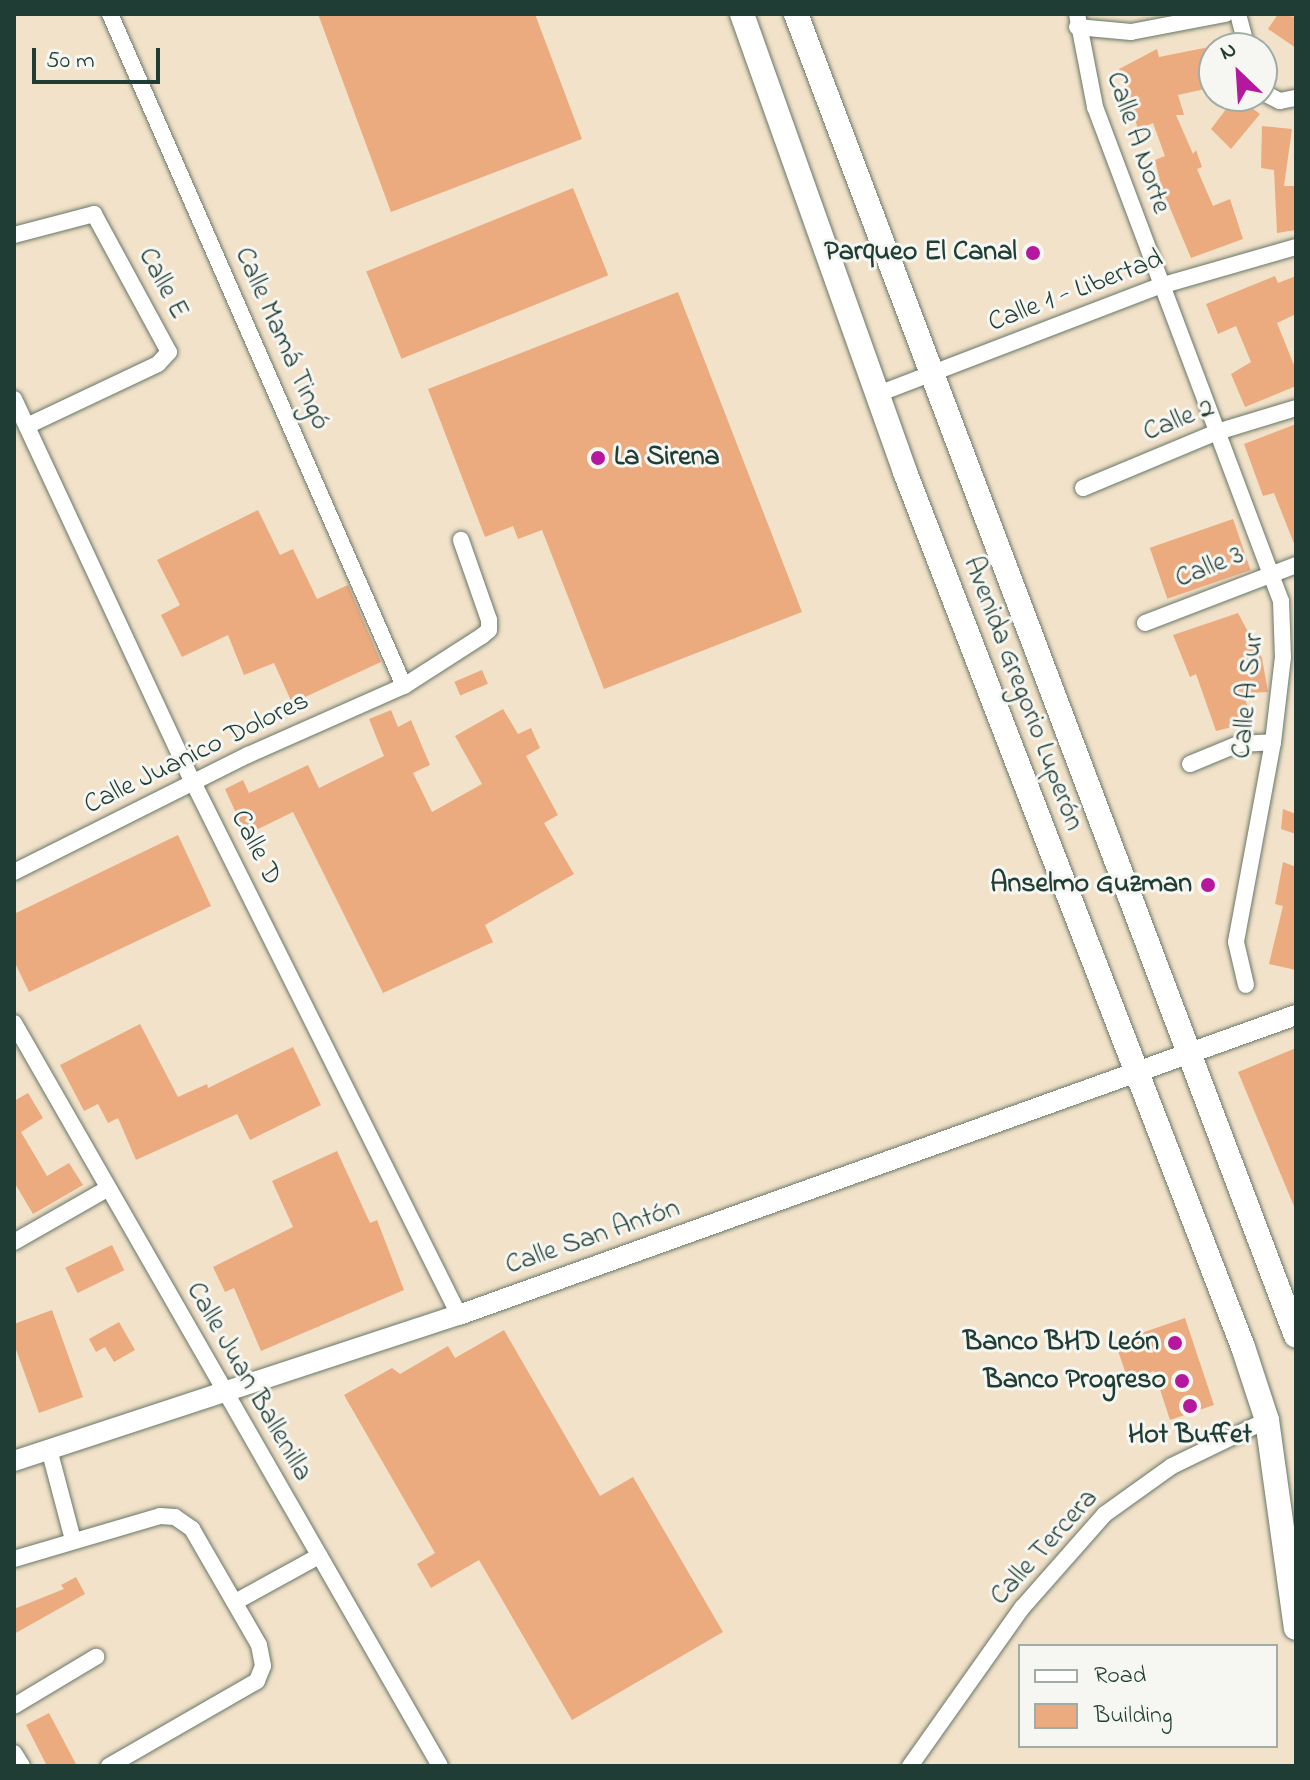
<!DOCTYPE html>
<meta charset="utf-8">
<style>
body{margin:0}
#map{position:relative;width:1310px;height:1780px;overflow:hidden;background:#f2e2c9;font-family:"Indie Flower",sans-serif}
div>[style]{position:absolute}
.building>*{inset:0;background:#ecab7f;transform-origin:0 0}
.roads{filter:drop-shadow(0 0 2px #697768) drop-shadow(0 0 2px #697768)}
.minor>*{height:16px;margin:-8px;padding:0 8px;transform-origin:8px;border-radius:8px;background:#fff}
.tertiary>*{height:20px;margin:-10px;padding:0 10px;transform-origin:10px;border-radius:10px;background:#fff}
.primary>*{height:24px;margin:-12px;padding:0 12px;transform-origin:12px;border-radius:12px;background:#fff}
.dots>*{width:22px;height:22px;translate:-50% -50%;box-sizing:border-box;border:4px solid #f6f6f2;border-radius:50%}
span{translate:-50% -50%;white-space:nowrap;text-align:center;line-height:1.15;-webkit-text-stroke:6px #f6f6f2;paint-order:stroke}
.street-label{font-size:28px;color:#1f3d34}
.poi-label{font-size:28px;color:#1f3d34;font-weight:700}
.right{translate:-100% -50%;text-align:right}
.left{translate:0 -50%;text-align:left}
.frame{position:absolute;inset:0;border:16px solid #1f3d34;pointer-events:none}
.legend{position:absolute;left:1018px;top:1644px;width:260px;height:104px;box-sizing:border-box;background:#f6f6f2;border:2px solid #a0aca6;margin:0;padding:10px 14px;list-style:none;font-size:24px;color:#1f3d34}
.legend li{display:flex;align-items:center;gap:16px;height:40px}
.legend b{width:40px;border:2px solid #a0aca6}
.north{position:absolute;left:1198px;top:32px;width:80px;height:80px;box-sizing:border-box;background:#f6f6f2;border:2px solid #a0aca6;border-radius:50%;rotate:335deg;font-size:22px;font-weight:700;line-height:32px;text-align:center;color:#1f3d34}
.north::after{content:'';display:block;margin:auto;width:28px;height:36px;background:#b5179e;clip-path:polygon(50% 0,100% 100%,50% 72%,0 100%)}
.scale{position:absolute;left:32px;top:48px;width:128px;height:36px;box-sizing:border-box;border:4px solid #1f3d34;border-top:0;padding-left:10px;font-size:24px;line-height:28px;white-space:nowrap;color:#1f3d34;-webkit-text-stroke:6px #f6f6f2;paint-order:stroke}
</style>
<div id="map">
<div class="building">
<div style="clip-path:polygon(318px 14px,535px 14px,582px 139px,391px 212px)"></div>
<div style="clip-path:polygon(1278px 14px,1296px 17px,1296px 48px,1268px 29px)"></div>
<div style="clip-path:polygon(1214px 46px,1214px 87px,1178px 95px,1184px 115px,1176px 115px,1193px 154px,1196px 150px,1202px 167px,1197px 169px,1213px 206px,1230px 199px,1243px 239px,1191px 258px,1162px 189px,1155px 160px,1165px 156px,1153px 123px,1138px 129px,1119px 69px,1157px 49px,1159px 57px)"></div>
<div style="clip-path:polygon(1236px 96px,1260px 114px,1231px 149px,1211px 129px)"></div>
<div style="clip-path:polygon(1262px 126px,1292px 129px,1284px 186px,1296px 186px,1296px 230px,1277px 233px,1274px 170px,1261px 168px)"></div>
<div style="left:573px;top:188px;width:94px;height:223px;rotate:68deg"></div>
<div style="clip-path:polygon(1275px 276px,1278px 283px,1296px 276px,1296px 314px,1277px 323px,1296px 370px,1296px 386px,1245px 407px,1231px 374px,1251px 362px,1236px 326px,1218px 334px,1206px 304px)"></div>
<div style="clip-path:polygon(678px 292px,802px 612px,604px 689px,542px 530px,518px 539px,513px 526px,485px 537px,428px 389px)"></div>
<div style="clip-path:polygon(1296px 424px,1296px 546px,1295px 546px,1274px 493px,1263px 496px,1244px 444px)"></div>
<div style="clip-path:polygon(258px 510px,280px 555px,293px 549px,317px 599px,348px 585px,381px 662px,292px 703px,274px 663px,244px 675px,228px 635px,182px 657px,161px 615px,180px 605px,157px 560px)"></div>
<div style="left:1233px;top:519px;width:54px;height:88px;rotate:71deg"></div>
<div style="clip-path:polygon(1238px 613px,1262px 658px,1268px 692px,1243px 693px,1253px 722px,1216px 731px,1196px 674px,1190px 677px,1173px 635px)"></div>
<div style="left:482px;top:670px;width:15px;height:30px;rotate:67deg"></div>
<div style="clip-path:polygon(503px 709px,518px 734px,531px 728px,540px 748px,526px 756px,558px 815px,544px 823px,574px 874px,485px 925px,493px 942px,383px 993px,293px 812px,246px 835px,225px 789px,243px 780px,249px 793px,308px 765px,319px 788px,384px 756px,369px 719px,391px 710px,398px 727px,411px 720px,430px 765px,413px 773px,432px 812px,482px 784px,455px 736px)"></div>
<div style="clip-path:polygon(1283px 809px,1296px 814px,1296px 834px,1281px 829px)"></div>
<div style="clip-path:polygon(178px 835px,211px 906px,29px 992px,14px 961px,14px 914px)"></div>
<div style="clip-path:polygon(1283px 862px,1296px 867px,1296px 970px,1269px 964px,1283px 906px,1275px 904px)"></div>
<div style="clip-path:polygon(140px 1024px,178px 1097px,207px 1084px,208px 1088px,293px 1047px,321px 1105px,250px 1140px,237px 1114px,136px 1160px,118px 1118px,108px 1123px,98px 1104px,84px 1111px,60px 1065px)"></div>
<div style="clip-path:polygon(1296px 1048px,1296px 1211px,1238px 1072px)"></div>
<div style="clip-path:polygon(28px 1093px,43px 1118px,21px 1132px,47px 1176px,69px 1163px,83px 1185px,33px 1214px,14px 1182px,14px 1101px)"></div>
<div style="clip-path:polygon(337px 1151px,370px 1223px,377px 1220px,404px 1290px,261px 1351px,234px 1288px,225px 1292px,213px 1267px,293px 1227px,272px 1181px)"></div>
<div style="left:112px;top:1245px;width:28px;height:52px;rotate:64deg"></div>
<div style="clip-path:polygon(52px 1310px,83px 1397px,39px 1413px,14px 1344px,14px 1324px)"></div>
<div style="clip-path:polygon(1185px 1318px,1214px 1405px,1170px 1420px,1154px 1371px,1128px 1380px,1115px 1342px)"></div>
<div style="clip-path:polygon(119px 1322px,135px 1350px,114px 1362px,105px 1347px,96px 1352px,89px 1339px)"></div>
<div style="clip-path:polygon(504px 1330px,600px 1496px,633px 1477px,723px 1632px,572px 1720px,479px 1560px,431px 1588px,417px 1564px,435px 1553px,344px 1395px,392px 1368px,400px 1374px,448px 1346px,455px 1358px)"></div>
<div style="clip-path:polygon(76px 1577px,85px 1594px,14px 1634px,14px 1609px,64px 1589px,61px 1585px)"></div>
<div style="clip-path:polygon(49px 1713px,77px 1766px,47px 1766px,26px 1725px)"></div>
</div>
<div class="roads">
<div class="minor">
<div style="left:110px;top:14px;width:733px;rotate:66.37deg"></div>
<div style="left:1077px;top:14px;width:95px;rotate:79deg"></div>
<div style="left:1095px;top:107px;width:528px;rotate:69.37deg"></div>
<div style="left:1281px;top:601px;width:56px;rotate:88deg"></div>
<div style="left:1283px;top:657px;width:86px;rotate:96.7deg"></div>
<div style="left:1273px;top:742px;width:203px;rotate:100.5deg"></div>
<div style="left:1236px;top:942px;width:44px;rotate:76.9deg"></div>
<div style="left:1238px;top:14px;width:35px;rotate:75deg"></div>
<div style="left:1077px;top:27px;width:54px;rotate:5.3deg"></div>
<div style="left:1131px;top:32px;width:96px;rotate:-10.8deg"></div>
<div style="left:1262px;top:92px;width:20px;rotate:27deg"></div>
<div style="left:1280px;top:101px;width:16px;rotate:-11deg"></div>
<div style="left:14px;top:235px;width:83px;rotate:-14.7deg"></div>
<div style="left:94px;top:214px;width:157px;rotate:61.5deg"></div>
<div style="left:169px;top:352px;width:16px;rotate:133deg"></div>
<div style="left:158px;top:364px;width:145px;rotate:154.7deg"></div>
<div style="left:878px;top:394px;width:302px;rotate:-21deg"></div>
<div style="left:1160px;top:286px;width:141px;rotate:-16deg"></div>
<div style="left:14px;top:399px;width:423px;rotate:65deg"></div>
<div style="left:193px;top:782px;width:596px;rotate:63.48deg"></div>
<div style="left:1083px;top:488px;width:145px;rotate:-22.7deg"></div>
<div style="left:1217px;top:432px;width:83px;rotate:-16.9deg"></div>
<div style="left:1145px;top:623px;width:162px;rotate:-21deg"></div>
<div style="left:1190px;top:764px;width:52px;rotate:-22.6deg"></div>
<div style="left:1238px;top:744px;width:35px;rotate:-3deg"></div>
<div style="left:14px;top:872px;width:262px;rotate:-26.6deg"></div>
<div style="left:248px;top:755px;width:171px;rotate:-23.9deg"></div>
<div style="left:404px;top:686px;width:93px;rotate:-32.7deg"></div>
<div style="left:482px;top:636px;width:9px;rotate:-41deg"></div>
<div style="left:489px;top:630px;width:10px;rotate:-90deg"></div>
<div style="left:489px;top:620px;width:85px;rotate:-109.3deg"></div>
<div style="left:14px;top:1023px;width:856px;rotate:60.17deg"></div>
<div style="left:14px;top:1242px;width:107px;rotate:-29.7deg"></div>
<div style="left:49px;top:1449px;width:94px;rotate:75.2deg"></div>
<div style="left:14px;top:1559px;width:152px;rotate:-16.4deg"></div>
<div style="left:160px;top:1516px;width:15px;rotate:4deg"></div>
<div style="left:175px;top:1517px;width:21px;rotate:35deg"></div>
<div style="left:192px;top:1529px;width:134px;rotate:60deg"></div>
<div style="left:259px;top:1645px;width:21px;rotate:79deg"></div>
<div style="left:263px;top:1666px;width:16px;rotate:112deg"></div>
<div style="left:257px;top:1681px;width:171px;rotate:150.1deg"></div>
<div style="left:237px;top:1601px;width:94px;rotate:-28.8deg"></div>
<div style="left:14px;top:1706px;width:96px;rotate:-30.9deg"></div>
<div style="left:14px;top:1753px;width:15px;rotate:58deg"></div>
<div style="left:910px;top:1766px;width:194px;rotate:-54.7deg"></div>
<div style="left:1022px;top:1608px;width:125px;rotate:-48.6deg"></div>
<div style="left:1105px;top:1514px;width:82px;rotate:-35.6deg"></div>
<div style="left:1172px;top:1466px;width:106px;rotate:-25.8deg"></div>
</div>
<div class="tertiary">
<div style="left:14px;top:1461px;width:468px;rotate:-18.2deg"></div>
<div style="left:459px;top:1315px;width:889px;rotate:-19.72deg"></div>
</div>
<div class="primary">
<div style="left:742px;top:14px;width:486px;rotate:70.4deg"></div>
<div style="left:905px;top:472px;width:938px;rotate:68.88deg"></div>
<div style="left:1243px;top:1347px;width:77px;rotate:71.8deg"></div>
<div style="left:1267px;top:1420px;width:210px;rotate:82.1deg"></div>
<div style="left:796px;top:14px;width:1413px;rotate:69.28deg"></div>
</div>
</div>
<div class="dots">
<div style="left:1033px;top:253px;background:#b5179e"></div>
<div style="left:598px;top:458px;background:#b5179e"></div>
<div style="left:1208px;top:885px;background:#b5179e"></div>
<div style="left:1175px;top:1343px;background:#b5179e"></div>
<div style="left:1182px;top:1381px;background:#b5179e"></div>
<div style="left:1190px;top:1406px;background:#b5179e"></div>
</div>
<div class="street-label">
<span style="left:1137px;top:143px;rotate:71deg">Calle A Norte</span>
<span style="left:162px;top:284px;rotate:62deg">Calle E</span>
<span style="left:1076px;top:292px;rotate:-21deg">Calle 1 - Libertad</span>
<span style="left:281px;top:339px;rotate:66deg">Calle Mamá Tingó</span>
<span style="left:1179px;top:421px;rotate:-22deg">Calle 2</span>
<span style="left:1210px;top:568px;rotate:-22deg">Calle 3</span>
<span style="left:1022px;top:694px;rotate:69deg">Avenida Gregorio Luperón</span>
<span style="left:1249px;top:696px;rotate:-84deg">Calle A Sur</span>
<span style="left:197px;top:754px;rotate:-26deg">Calle Juanico Dolores</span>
<span style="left:255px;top:848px;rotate:63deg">Calle D</span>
<span style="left:593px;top:1238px;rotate:-19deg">Calle San Antón</span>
<span style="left:248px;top:1382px;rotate:60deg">Calle Juan Ballenilla</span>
<span style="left:1045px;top:1548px;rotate:-48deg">Calle Tercera</span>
</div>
<div class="poi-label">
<span class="right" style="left:1017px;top:253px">Parqueo El Canal</span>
<span class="left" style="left:614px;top:458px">La Sirena</span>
<span class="right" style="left:1192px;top:885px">Anselmo Guzman</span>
<span class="right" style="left:1159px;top:1343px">Banco BHD León</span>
<span class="right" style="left:1166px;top:1381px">Banco Progreso</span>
<span style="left:1190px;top:1436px">Hot Buffet</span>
</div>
<div class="frame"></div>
<ul class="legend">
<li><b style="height:10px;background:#fff"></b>Road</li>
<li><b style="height:22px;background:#ecab7f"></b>Building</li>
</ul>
<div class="north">N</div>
<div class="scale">50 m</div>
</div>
